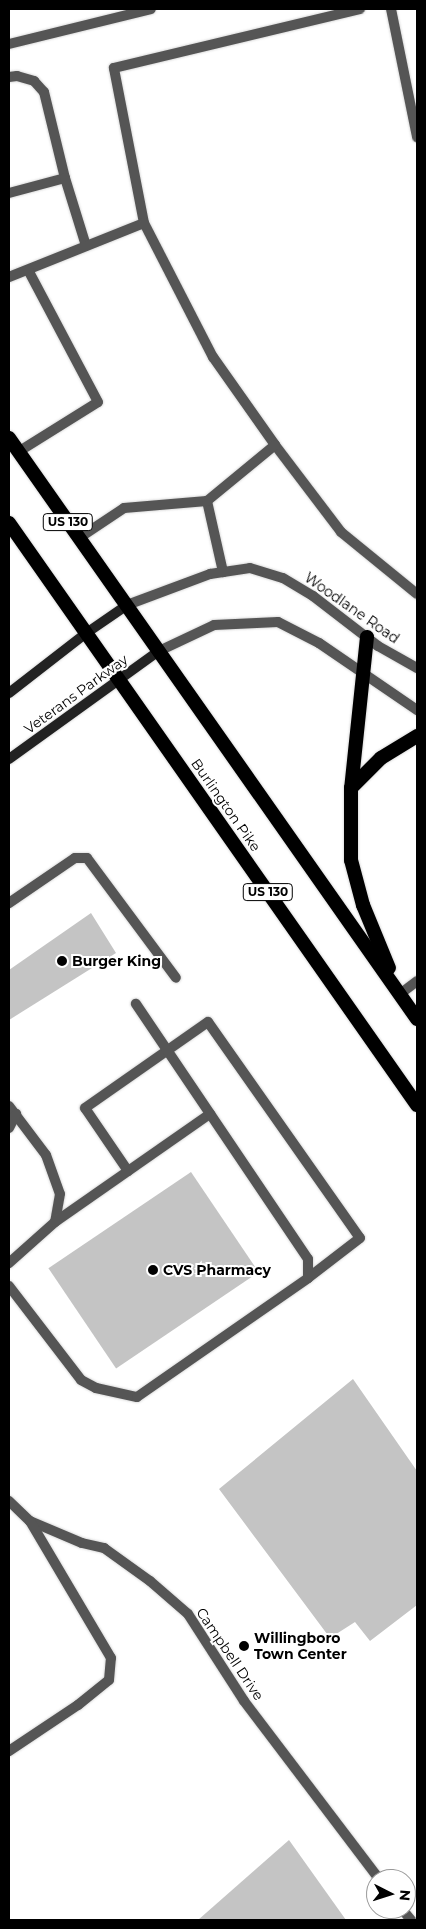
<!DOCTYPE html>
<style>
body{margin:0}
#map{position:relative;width:426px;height:1929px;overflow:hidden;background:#fff;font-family:Montserrat,sans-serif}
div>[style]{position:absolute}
.building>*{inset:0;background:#c4c4c4;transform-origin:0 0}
.roads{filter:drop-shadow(0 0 1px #dbdbdb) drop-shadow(0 0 1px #dbdbdb)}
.service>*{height:10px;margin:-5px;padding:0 5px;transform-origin:5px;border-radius:5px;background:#555}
.tertiary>*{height:10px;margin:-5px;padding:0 5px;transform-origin:5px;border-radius:5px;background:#555}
.secondary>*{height:10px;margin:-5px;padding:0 5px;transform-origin:5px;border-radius:5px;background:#222}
.trunk>*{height:14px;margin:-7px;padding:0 7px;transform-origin:7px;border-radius:7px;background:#000}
.dots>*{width:14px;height:14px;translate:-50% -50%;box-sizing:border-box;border:2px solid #fff;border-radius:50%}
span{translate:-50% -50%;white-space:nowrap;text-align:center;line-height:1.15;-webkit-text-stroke:4px #fff;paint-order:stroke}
.shield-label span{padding:1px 4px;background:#fff;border:1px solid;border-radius:4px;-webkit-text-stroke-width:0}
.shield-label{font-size:12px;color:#000;font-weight:700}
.street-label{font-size:14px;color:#000}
.poi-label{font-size:14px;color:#000;font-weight:700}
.left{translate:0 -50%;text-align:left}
.frame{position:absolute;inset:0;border:10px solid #000;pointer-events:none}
.north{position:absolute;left:366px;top:1869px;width:50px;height:50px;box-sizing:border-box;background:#fff;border:1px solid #999;border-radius:50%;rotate:95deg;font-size:14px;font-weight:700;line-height:20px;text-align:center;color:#000}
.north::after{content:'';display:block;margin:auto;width:18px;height:22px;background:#000;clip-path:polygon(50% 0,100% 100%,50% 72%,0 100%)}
</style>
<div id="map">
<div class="building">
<div style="clip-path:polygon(91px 913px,116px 953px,9px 1020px,9px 970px)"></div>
<div style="left:191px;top:1172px;width:121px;height:172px;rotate:56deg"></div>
<div style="clip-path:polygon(353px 1379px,417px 1471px,417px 1605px,370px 1641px,355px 1622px,330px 1638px,219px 1489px)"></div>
<div style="clip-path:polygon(289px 1840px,346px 1920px,198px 1920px)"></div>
</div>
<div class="roads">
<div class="service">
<div style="left:391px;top:9px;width:131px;rotate:78.5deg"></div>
<div style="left:9px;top:44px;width:146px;rotate:-13.8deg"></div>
<div style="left:9px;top:77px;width:8px;rotate:-7deg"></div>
<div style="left:17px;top:76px;width:18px;rotate:16deg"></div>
<div style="left:34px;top:81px;width:15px;rotate:48deg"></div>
<div style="left:44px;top:92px;width:89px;rotate:76.3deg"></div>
<div style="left:9px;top:193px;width:58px;rotate:-15deg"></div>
<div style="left:65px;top:178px;width:71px;rotate:72.8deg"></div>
<div style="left:144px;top:223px;width:158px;rotate:-101deg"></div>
<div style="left:114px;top:68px;width:253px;rotate:-13.5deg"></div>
<div style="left:9px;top:277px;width:145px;rotate:-21.8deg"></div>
<div style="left:144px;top:223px;width:151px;rotate:62.8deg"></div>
<div style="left:213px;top:357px;width:108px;rotate:54.8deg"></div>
<div style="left:275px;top:445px;width:109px;rotate:52.8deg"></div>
<div style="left:341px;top:532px;width:98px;rotate:39.2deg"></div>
<div style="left:18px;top:452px;width:94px;rotate:-32deg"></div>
<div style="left:98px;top:402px;width:149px;rotate:-117.9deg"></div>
<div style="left:207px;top:501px;width:73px;rotate:77.3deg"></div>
<div style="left:79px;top:538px;width:54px;rotate:-33.7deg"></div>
<div style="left:124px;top:508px;width:83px;rotate:-4.8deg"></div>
<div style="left:207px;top:501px;width:88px;rotate:-39.5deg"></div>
<div style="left:9px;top:903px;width:80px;rotate:-34.3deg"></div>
<div style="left:75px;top:858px;width:12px"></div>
<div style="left:87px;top:858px;width:149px;rotate:53.4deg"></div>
<div style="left:400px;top:994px;width:21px;rotate:-37deg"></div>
<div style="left:9px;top:1106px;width:61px;rotate:52.9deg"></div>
<div style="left:46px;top:1155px;width:41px;rotate:70.3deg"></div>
<div style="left:60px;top:1194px;width:28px;rotate:100deg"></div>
<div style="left:55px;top:1222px;width:62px;rotate:138.3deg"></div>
<div style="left:9px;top:1128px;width:16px;rotate:-63deg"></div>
<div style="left:128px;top:1171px;width:76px;rotate:-124.3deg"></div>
<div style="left:85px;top:1108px;width:150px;rotate:-35deg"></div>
<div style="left:208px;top:1022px;width:264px;rotate:54.9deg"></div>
<div style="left:360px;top:1238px;width:66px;rotate:142.4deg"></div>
<div style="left:55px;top:1222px;width:189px;rotate:-34.9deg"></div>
<div style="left:9px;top:1286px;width:118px;rotate:52.5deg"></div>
<div style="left:81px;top:1380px;width:17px;rotate:28deg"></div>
<div style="left:96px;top:1388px;width:42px;rotate:12.4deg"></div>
<div style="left:137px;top:1397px;width:208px;rotate:-34.8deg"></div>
<div style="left:308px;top:1278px;width:19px;rotate:-90deg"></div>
<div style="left:308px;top:1259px;width:308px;rotate:-124deg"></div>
<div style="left:9px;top:1501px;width:29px;rotate:44deg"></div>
<div style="left:30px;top:1521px;width:56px;rotate:22.9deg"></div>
<div style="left:82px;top:1543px;width:23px;rotate:13deg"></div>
<div style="left:104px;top:1548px;width:57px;rotate:35.7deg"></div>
<div style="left:150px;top:1581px;width:50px;rotate:41deg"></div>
<div style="left:188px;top:1614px;width:103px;rotate:57.2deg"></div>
<div style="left:244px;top:1701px;width:223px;rotate:52.8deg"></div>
<div style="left:9px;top:1751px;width:83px;rotate:-33.7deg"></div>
<div style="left:78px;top:1705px;width:40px;rotate:-39deg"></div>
<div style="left:109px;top:1680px;width:22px;rotate:-85deg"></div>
<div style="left:111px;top:1658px;width:159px;rotate:-120.6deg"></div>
<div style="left:402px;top:1909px;width:14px;rotate:51deg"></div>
</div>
<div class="tertiary">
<div style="left:127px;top:605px;width:89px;rotate:-20.5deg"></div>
<div style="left:210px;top:574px;width:40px;rotate:-8.5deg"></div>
<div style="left:250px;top:568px;width:34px;rotate:17deg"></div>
<div style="left:283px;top:578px;width:35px;rotate:31deg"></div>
<div style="left:313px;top:596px;width:82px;rotate:37.6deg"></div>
<div style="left:378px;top:646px;width:45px;rotate:29.4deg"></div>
<div style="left:159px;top:651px;width:61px;rotate:-25.3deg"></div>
<div style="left:214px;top:625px;width:64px;rotate:-2.7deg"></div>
<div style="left:278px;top:622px;width:46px;rotate:27.1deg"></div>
<div style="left:319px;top:643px;width:119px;rotate:34.4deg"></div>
</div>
<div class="secondary">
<div style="left:9px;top:693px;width:96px;rotate:-37.8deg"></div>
<div style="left:85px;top:634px;width:51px;rotate:-34.6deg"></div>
<div style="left:9px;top:759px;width:185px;rotate:-35.8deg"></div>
</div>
<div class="trunk">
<div style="left:9px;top:438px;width:710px;rotate:54.92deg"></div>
<div style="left:9px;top:523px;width:711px;rotate:54.97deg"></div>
<div style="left:367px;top:637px;width:152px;rotate:96deg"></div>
<div style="left:351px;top:788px;width:72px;rotate:90deg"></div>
<div style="left:351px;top:860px;width:47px;rotate:75.1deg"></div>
<div style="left:363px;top:905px;width:68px;rotate:67.6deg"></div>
<div style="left:351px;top:788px;width:42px;rotate:-45deg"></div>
<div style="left:381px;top:758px;width:42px;rotate:-31.4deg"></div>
</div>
</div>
<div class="dots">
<div style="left:62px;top:961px;background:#000"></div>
<div style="left:153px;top:1270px;background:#000"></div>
<div style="left:244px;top:1646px;background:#000"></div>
</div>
<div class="shield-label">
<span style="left:68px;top:522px">US 130</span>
<span style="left:268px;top:892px">US 130</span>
</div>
<div class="street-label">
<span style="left:352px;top:608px;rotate:35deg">Woodlane Road</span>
<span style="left:76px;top:694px;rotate:-36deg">Veterans Parkway</span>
<span style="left:226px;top:805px;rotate:55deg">Burlington Pike</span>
<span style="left:230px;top:1654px;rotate:56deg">Campbell Drive</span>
</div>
<div class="poi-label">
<span class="left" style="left:72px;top:961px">Burger King</span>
<span class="left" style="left:163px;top:1270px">CVS Pharmacy</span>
<span class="left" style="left:254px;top:1646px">Willingboro<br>Town Center</span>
</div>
<div class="frame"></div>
<div class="north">N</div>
</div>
